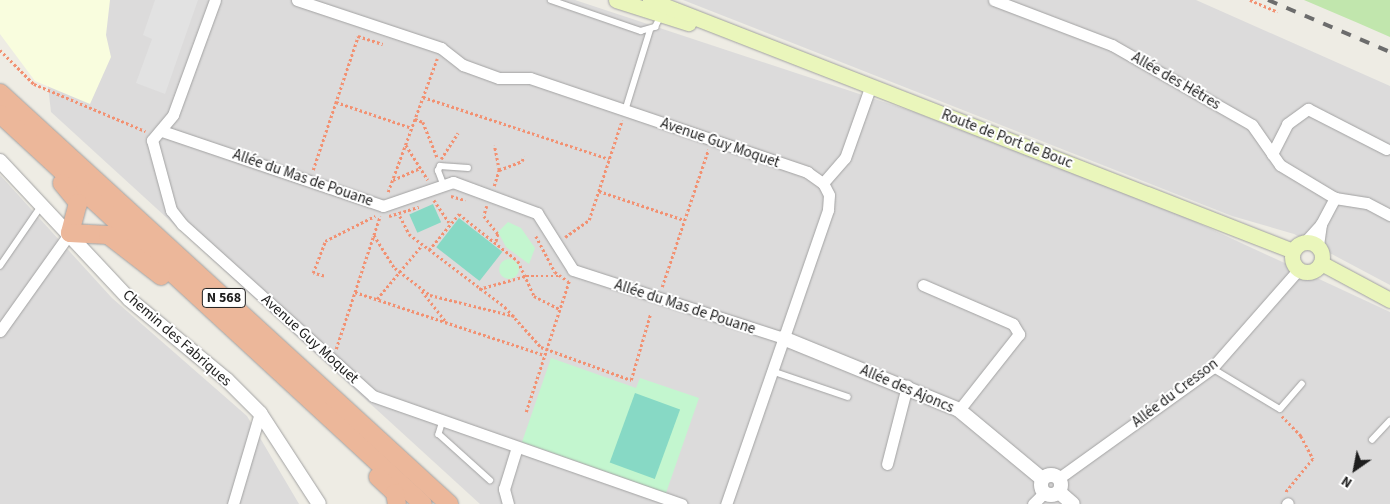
<!DOCTYPE html>
<meta charset="utf-8">
<style>
body{margin:0}
#map{position:relative;width:1390px;height:504px;overflow:hidden;background:#eeece4;font-family:"Source Sans 3",sans-serif}
div>[style]{position:absolute}
.residential>*{inset:0;background:#dcdbdb}
.education>*{inset:0;background:#f9fdde}
.grass>*{inset:0;background:#c1e6ad}
.park>*{inset:0;background:#c3f6cf}
.round{border-radius:50%}
.pitch>*{inset:0;background:#87d9c5;transform-origin:0 0}
.parking>*{inset:0;background:#e2e2e2}
.path>*{height:2.5px;margin-top:-1.25px;transform-origin:0;background:repeating-linear-gradient(90deg,#f29172 0 2.5px,transparent 0 5px)}
.roads{filter:drop-shadow(0 0 1px #a2a2a2) drop-shadow(0 0 1px #a2a2a2)}
.service>*{height:5.5px;margin:-2.75px;padding:0 2.75px;transform-origin:2.75px;border-radius:2.75px;background:#fff}
.minor>*{height:11px;margin:-5.5px;padding:0 5.5px;transform-origin:5.5px;border-radius:5.5px;background:#fff}
.tertiary>*{height:14px;margin:-7px;padding:0 7px;transform-origin:7px;border-radius:7px;background:#fff}
.tertiary>.ring{margin:-7px;padding:0;box-sizing:content-box;background:none;border:14px solid #fff;border-radius:50%}
.secondary>*{height:15px;margin:-7.5px;padding:0 7.5px;transform-origin:7.5px;border-radius:7.5px;background:#eaf6bb}
.secondary>.ring{margin:-7.5px;padding:0;box-sizing:content-box;background:none;border:15px solid #eaf6bb;border-radius:50%}
.trunk>*{height:18px;margin:-9px;padding:0 9px;transform-origin:9px;border-radius:9px;background:#ecb79a}
.rail>*{height:4px;margin-top:-2px;transform-origin:0;background:repeating-linear-gradient(90deg,#6c6c6c 0 10px,transparent 0 20px)}
span{translate:-50% -50%;white-space:nowrap;text-align:center;line-height:1.15;-webkit-text-stroke:4px #fff;paint-order:stroke}
.shield-label span{padding:1px 4px;background:#fff;border:1px solid;border-radius:4px;-webkit-text-stroke-width:0}
.shield-label{font-size:14px;color:#1e1e1e;font-weight:700}
.street-label{font-size:15px;color:#1e1e1e}
.north{position:absolute;left:1330px;top:444px;width:50px;height:50px;-webkit-text-stroke:4px #fff;paint-order:stroke;rotate:213deg;font-size:14px;font-weight:700;line-height:20px;text-align:center;color:#1e1e1e}
.north::after{content:'';display:block;margin:auto;width:18px;height:22px;background:#1e1e1e;clip-path:polygon(50% 0,100% 100%,50% 72%,0 100%)}
</style>
<div id="map">
<div class="residential">
<div style="clip-path:polygon(104px 0,575px 0,917px 113px,1183px 216px,1390px 312px,1390px 504px,480px 504px,51px 112px,44px 52px)"></div>
<div style="clip-path:polygon(683px 0,1196px 0,1390px 86px,1390px 285px,1294px 234px,1232px 216px)"></div>
<div style="clip-path:polygon(0 175px,112px 298px,247px 416px,299px 504px,0 504px)"></div>
</div>
<div class="education">
<div style="clip-path:polygon(0 0,110px 0,106px 35px,111px 57px,90px 104px,35px 81px,0 34px)"></div>
</div>
<div class="grass">
<div style="clip-path:polygon(1304px 0,1390px 0,1390px 37px,1358px 23px)"></div>
</div>
<div class="park">
<div style="clip-path:polygon(508px 222px,521px 228px,535px 248px,529px 264px,506px 247px,498px 232px)"></div>
<div class="round" style="left:499px;top:259px;width:20px;height:20px"></div>
<div style="clip-path:polygon(551px 358px,636px 388px,640px 378px,699px 398px,666px 493px,522px 442px)"></div>
</div>
<div class="pitch">
<div style="left:433px;top:204px;width:20px;height:26px;rotate:66deg"></div>
<div style="left:459px;top:218px;width:55px;height:37px;rotate:38deg"></div>
<div style="left:635px;top:393px;width:48px;height:74px;rotate:20deg"></div>
</div>
<div class="parking">
<div style="clip-path:polygon(155px 0,198px 0,165px 94px,136px 83px,152px 39px,143px 35px)"></div>
</div>
<div class="path">
<div style="left:1250px;top:0;width:30px;rotate:23deg"></div>
<div style="left:0;top:50px;width:48px;rotate:45deg"></div>
<div style="left:34px;top:84px;width:121px;rotate:22.9deg"></div>
<div style="left:423px;top:97px;width:196px;rotate:18.4deg"></div>
<div style="left:336px;top:102px;width:80px;rotate:18.9deg"></div>
<div style="left:415px;top:119px;width:9px;rotate:21deg"></div>
<div style="left:423px;top:122px;width:38px;rotate:68deg"></div>
<div style="left:406px;top:145px;width:41px;rotate:57.8deg"></div>
<div style="left:441px;top:159px;width:31px;rotate:-57deg"></div>
<div style="left:313px;top:170px;width:141px;rotate:-71.4deg"></div>
<div style="left:358px;top:36px;width:26px;rotate:18deg"></div>
<div style="left:499px;top:170px;width:25px;rotate:-21deg"></div>
<div style="left:522px;top:161px;width:5px;rotate:-68deg"></div>
<div style="left:393px;top:180px;width:30px;rotate:-24deg"></div>
<div style="left:494px;top:186px;width:17px;rotate:-73deg"></div>
<div style="left:499px;top:170px;width:25px;rotate:-101deg"></div>
<div style="left:599px;top:191px;width:90px;rotate:18.8deg"></div>
<div style="left:388px;top:192px;width:142px;rotate:-69.8deg"></div>
<div style="left:451px;top:196px;width:15px;rotate:16deg"></div>
<div style="left:434px;top:200px;width:27px;rotate:56deg"></div>
<div style="left:487px;top:206px;width:10px;rotate:107deg"></div>
<div style="left:484px;top:216px;width:23px;rotate:52deg"></div>
<div style="left:498px;top:234px;width:9px;rotate:103deg"></div>
<div style="left:389px;top:216px;width:31px;rotate:-17deg"></div>
<div style="left:400px;top:216px;width:20px;rotate:63deg"></div>
<div style="left:409px;top:234px;width:121px;rotate:37.2deg"></div>
<div style="left:505px;top:307px;width:54px;rotate:48deg"></div>
<div style="left:541px;top:347px;width:96px;rotate:20.1deg"></div>
<div style="left:631px;top:380px;width:68px;rotate:-73.7deg"></div>
<div style="left:374px;top:235px;width:39px;rotate:58deg"></div>
<div style="left:395px;top:268px;width:44px;rotate:37.6deg"></div>
<div style="left:430px;top:295px;width:87px;rotate:14deg"></div>
<div style="left:536px;top:236px;width:41px;rotate:62.2deg"></div>
<div style="left:555px;top:272px;width:16px;rotate:35deg"></div>
<div style="left:565px;top:237px;width:29px;rotate:-35deg"></div>
<div style="left:589px;top:220px;width:105px;rotate:-71.7deg"></div>
<div style="left:429px;top:250px;width:47px;rotate:-50.2deg"></div>
<div style="left:459px;top:214px;width:75px;rotate:38.5deg"></div>
<div style="left:518px;top:261px;width:38px;rotate:65deg"></div>
<div style="left:534px;top:296px;width:29px;rotate:27deg"></div>
<div style="left:324px;top:276px;width:11px;rotate:-165deg"></div>
<div style="left:313px;top:273px;width:34px;rotate:-69deg"></div>
<div style="left:325px;top:241px;width:56px;rotate:-26.6deg"></div>
<div style="left:662px;top:287px;width:145px;rotate:-71.4deg"></div>
<div style="left:479px;top:289px;width:49px;rotate:-15.5deg"></div>
<div style="left:526px;top:276px;width:32px"></div>
<div style="left:422px;top:291px;width:41px;rotate:52deg"></div>
<div style="left:355px;top:292px;width:199px;rotate:18.4deg"></div>
<div style="left:377px;top:299px;width:70px;rotate:-50.2deg"></div>
<div style="left:336px;top:349px;width:140px;rotate:-71.7deg"></div>
<div style="left:526px;top:412px;width:138px;rotate:-71.8deg"></div>
<div style="left:1282px;top:416px;width:28px;rotate:46deg"></div>
<div style="left:1301px;top:436px;width:26px;rotate:62deg"></div>
<div style="left:1313px;top:459px;width:43px;rotate:129.3deg"></div>
</div>
<div class="roads">
<div class="service">
<div style="left:551px;top:0;width:95px;rotate:19deg"></div>
<div style="left:641px;top:31px;width:15px;rotate:-16deg"></div>
<div style="left:655px;top:27px;width:15px;rotate:-62deg"></div>
<div style="left:625px;top:111px;width:85px;rotate:-72.8deg"></div>
<div style="left:443px;top:184px;width:14px;rotate:-111deg"></div>
<div style="left:438px;top:171px;width:5px;rotate:-68deg"></div>
<div style="left:440px;top:166px;width:28px;rotate:4deg"></div>
<div style="left:0;top:266px;width:74px;rotate:-55.5deg"></div>
<div style="left:1212px;top:368px;width:79px;rotate:31.1deg"></div>
<div style="left:1280px;top:409px;width:33px;rotate:-49deg"></div>
<div style="left:772px;top:371px;width:80px;rotate:18.9deg"></div>
<div style="left:443px;top:421px;width:14px;rotate:107deg"></div>
<div style="left:439px;top:434px;width:69px;rotate:42deg"></div>
<div style="left:1372px;top:440px;width:26px;rotate:-47deg"></div>
</div>
<div class="minor">
<div style="left:215px;top:0;width:122px;rotate:110.1deg"></div>
<div style="left:173px;top:115px;width:33px;rotate:130deg"></div>
<div style="left:152px;top:140px;width:73px;rotate:74.8deg"></div>
<div style="left:171px;top:210px;width:18px;rotate:52deg"></div>
<div style="left:182px;top:224px;width:257px;rotate:42deg"></div>
<div style="left:373px;top:396px;width:327px;rotate:19.3deg"></div>
<div style="left:297px;top:0;width:152px;rotate:18.4deg"></div>
<div style="left:441px;top:48px;width:28px;rotate:38deg"></div>
<div style="left:463px;top:65px;width:38px;rotate:20deg"></div>
<div style="left:499px;top:78px;width:31px"></div>
<div style="left:530px;top:78px;width:293px;rotate:18.7deg"></div>
<div style="left:807px;top:172px;width:19px;rotate:35deg"></div>
<div style="left:823px;top:183px;width:13px;rotate:63deg"></div>
<div style="left:829px;top:195px;width:15px;rotate:94deg"></div>
<div style="left:828px;top:210px;width:311px;rotate:109.1deg"></div>
<div style="left:994px;top:0;width:126px;rotate:20.9deg"></div>
<div style="left:1112px;top:45px;width:161px;rotate:29.7deg"></div>
<div style="left:1252px;top:125px;width:49px;rotate:55deg"></div>
<div style="left:1280px;top:165px;width:64px;rotate:31deg"></div>
<div style="left:162px;top:131px;width:233px;rotate:18.7deg"></div>
<div style="left:383px;top:206px;width:74px;rotate:-18.9deg"></div>
<div style="left:453px;top:182px;width:90px;rotate:20.3deg"></div>
<div style="left:537px;top:213px;width:67px;rotate:57.7deg"></div>
<div style="left:573px;top:270px;width:221px;rotate:17.9deg"></div>
<div style="left:1272px;top:154px;width:34px;rotate:-63deg"></div>
<div style="left:1287px;top:124px;width:26px;rotate:-36deg"></div>
<div style="left:1308px;top:109px;width:88px;rotate:27.1deg"></div>
<div style="left:823px;top:183px;width:33px;rotate:-49deg"></div>
<div style="left:845px;top:158px;width:77px;rotate:-70.4deg"></div>
<div style="left:1321px;top:224px;width:30px;rotate:-62deg"></div>
<div style="left:1335px;top:198px;width:32px;rotate:9deg"></div>
<div style="left:1367px;top:203px;width:26px;rotate:28deg"></div>
<div style="left:1305px;top:242px;width:24px;rotate:-48deg"></div>
<div style="left:1321px;top:224px;width:22px;rotate:98deg"></div>
<div style="left:923px;top:285px;width:98px;rotate:23.4deg"></div>
<div style="left:1013px;top:324px;width:12px;rotate:59deg"></div>
<div style="left:1019px;top:334px;width:97px;rotate:128.3deg"></div>
<div style="left:0;top:331px;width:120px;rotate:-54.5deg"></div>
<div style="left:887px;top:464px;width:81px;rotate:-75.6deg"></div>
<div style="left:1059px;top:478px;width:188px;rotate:-35.7deg"></div>
<div style="left:1212px;top:368px;width:130px;rotate:-48.7deg"></div>
<div style="left:233px;top:504px;width:95px;rotate:-73.5deg"></div>
<div style="left:508px;top:504px;width:16px;rotate:-105deg"></div>
<div style="left:504px;top:489px;width:44px;rotate:-72.8deg"></div>
<div style="left:1033px;top:504px;width:16px;rotate:-45deg"></div>
<div style="left:1287px;top:504px;width:1px;rotate:-45deg"></div>
</div>
<div class="tertiary">
<div style="left:0;top:161px;width:189px;rotate:46.9deg"></div>
<div style="left:129px;top:299px;width:127px;rotate:39.6deg"></div>
<div style="left:227px;top:380px;width:47px;rotate:45deg"></div>
<div style="left:260px;top:413px;width:108px;rotate:57deg"></div>
<div style="left:783px;top:338px;width:190px;rotate:22.2deg"></div>
<div style="left:959px;top:410px;width:108px;rotate:39.7deg"></div>
<div class="ring" style="left:1041px;top:475px;width:6px;height:6px"></div>
<div style="left:1059px;top:492px;width:18px;rotate:41deg"></div>
</div>
<div class="secondary">
<div style="left:616px;top:0;width:76px;rotate:17.7deg"></div>
<div style="left:650px;top:0;width:690px;rotate:21.32deg"></div>
<div class="ring" style="left:1292px;top:242px;width:15px;height:15px"></div>
<div style="left:1321px;top:263px;width:78px;rotate:28.2deg"></div>
</div>
<div class="trunk">
<div style="left:0;top:93px;width:609px;rotate:42.47deg"></div>
<div style="left:0;top:114px;width:575px;rotate:42.68deg"></div>
<div style="left:62px;top:183px;width:26px;rotate:51deg"></div>
<div style="left:78px;top:203px;width:31px;rotate:105deg"></div>
<div style="left:70px;top:233px;width:38px;rotate:3deg"></div>
<div style="left:108px;top:235px;width:67px;rotate:37.7deg"></div>
<div style="left:378px;top:477px;width:23px;rotate:43deg"></div>
<div style="left:395px;top:493px;width:11px;rotate:80deg"></div>
</div>
</div>
<div class="rail">
<div style="left:1268px;top:0;width:133px;rotate:23.1deg"></div>
</div>
<div class="shield-label">
<span style="left:224px;top:298px">N 568</span>
</div>
<div class="street-label">
<span style="left:1176px;top:81px;rotate:30deg">Allée des Hêtres</span>
<span style="left:1007px;top:139px;rotate:21deg">Route de Port de Bouc</span>
<span style="left:720px;top:143px;rotate:19deg">Avenue Guy Moquet</span>
<span style="left:303px;top:178px;rotate:19deg">Allée du Mas de Pouane</span>
<span style="left:685px;top:307px;rotate:18deg">Allée du Mas de Pouane</span>
<span style="left:177px;top:338px;rotate:41deg">Chemin des Fabriques</span>
<span style="left:310px;top:339px;rotate:42deg">Avenue Guy Moquet</span>
<span style="left:907px;top:389px;rotate:23deg">Allée des Ajoncs</span>
<span style="left:1175px;top:393px;rotate:-37deg">Allée du Cresson</span>
</div>
<div class="north">N</div>
</div>
